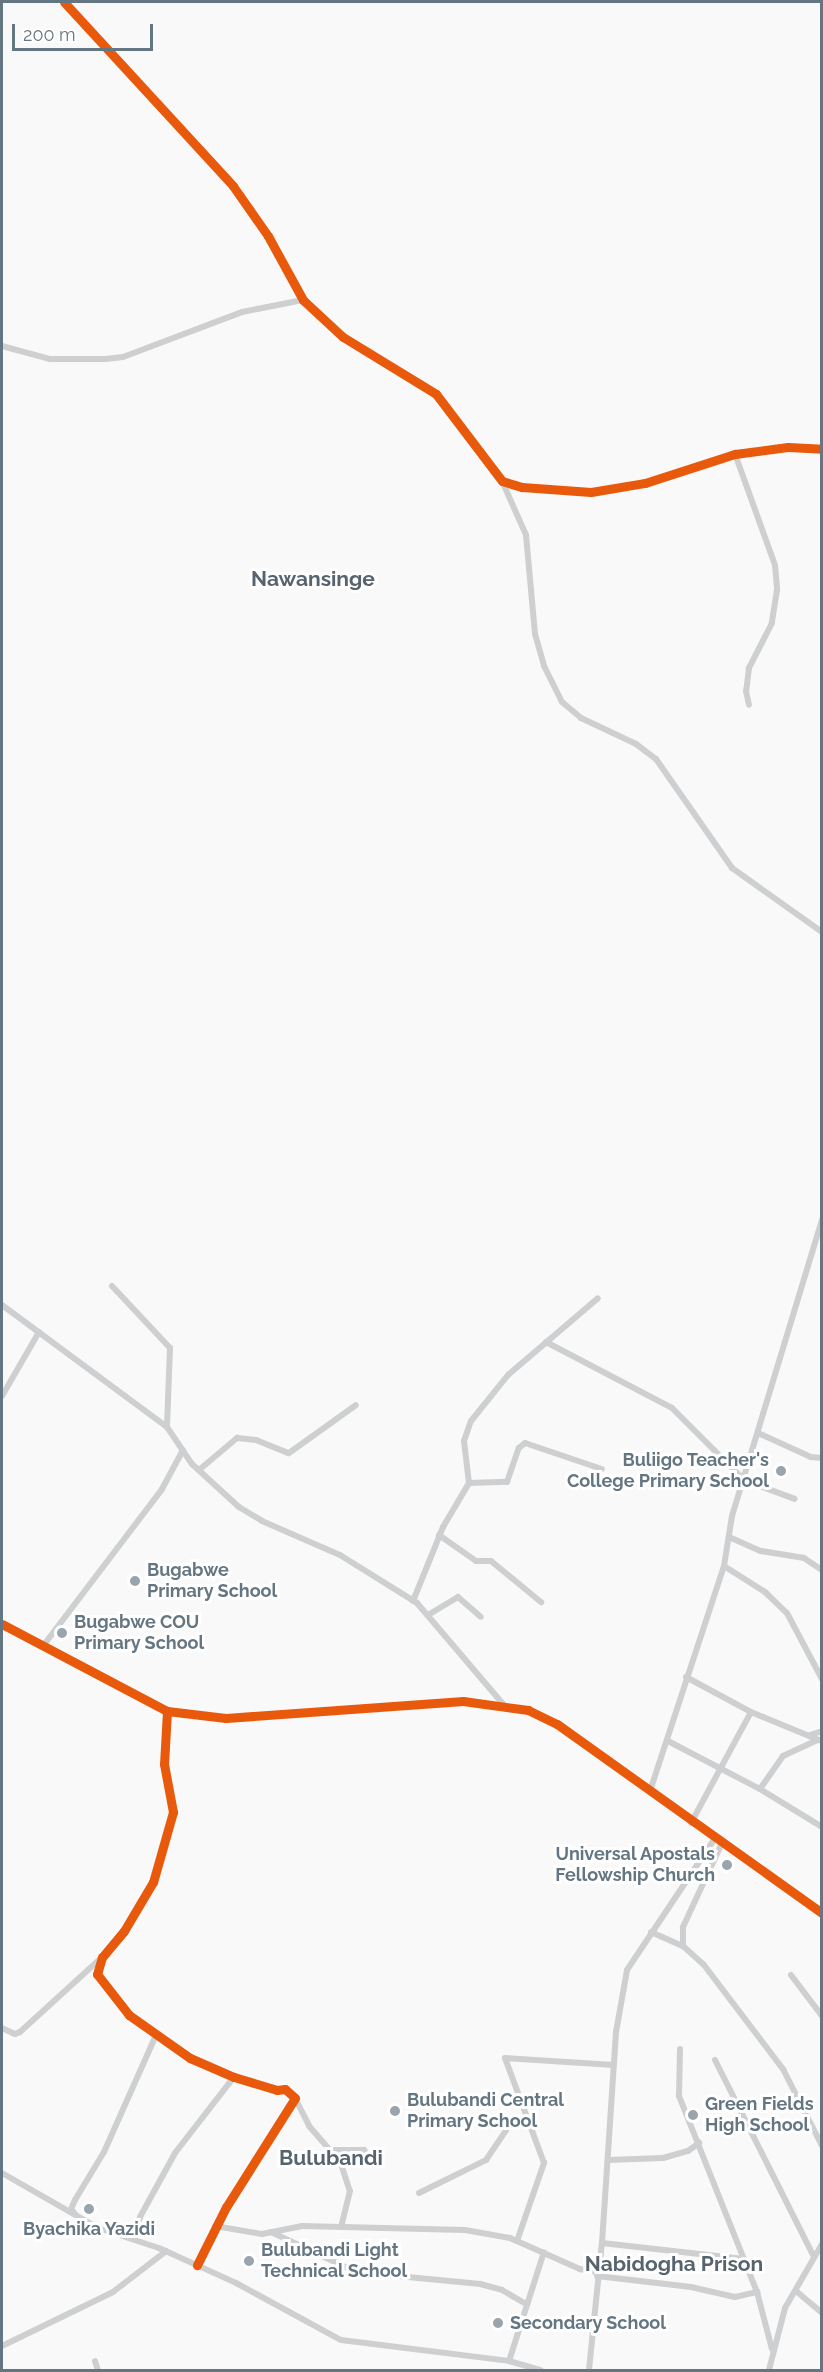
<!DOCTYPE html>
<style>
body{margin:0}
#map{position:relative;width:823px;height:2372px;overflow:hidden;background:#f9f9f9;font-family:Raleway,sans-serif}
div>[style]{position:absolute}
.minor>*{height:6px;margin:-3px;padding:0 3px;transform-origin:3px;border-radius:3px;background:#cecfd0}
.cycleway>*{height:9px;margin:-4.5px;padding:0 4.5px;transform-origin:4.5px;border-radius:4.5px;background:#e8590c}
.dots>*{width:16px;height:16px;translate:-50% -50%;box-sizing:border-box;border:3px solid #fff;border-radius:50%}
span{translate:-50% -50%;white-space:nowrap;text-align:center;line-height:1.15;-webkit-text-stroke:6px #fff;paint-order:stroke}
.poi-label{font-size:18px;color:#657683;font-weight:700}
.right{translate:-100% -50%;text-align:right}
.left{translate:0 -50%;text-align:left}
.quarter-label{font-size:21px;color:#57646e;font-weight:700}
.frame{position:absolute;inset:0;border:3px solid #657683;pointer-events:none}
.scale{position:absolute;left:12px;top:24px;width:141px;height:27px;box-sizing:border-box;border:3px solid #657683;border-top:0;padding-left:8px;font-size:18px;line-height:21px;white-space:nowrap;color:#657683;-webkit-text-stroke:4px #fff;paint-order:stroke}
</style>
<div id="map">
<div class="minor">
<div style="left:64px;top:2px;width:250px;rotate:47.4deg"></div>
<div style="left:233px;top:186px;width:61px;rotate:55deg"></div>
<div style="left:268px;top:236px;width:73px;rotate:61.3deg"></div>
<div style="left:303px;top:300px;width:54px;rotate:42.8deg"></div>
<div style="left:343px;top:337px;width:109px;rotate:31.5deg"></div>
<div style="left:436px;top:394px;width:109px;rotate:52.8deg"></div>
<div style="left:502px;top:481px;width:21px;rotate:17deg"></div>
<div style="left:522px;top:487px;width:69px;rotate:4.1deg"></div>
<div style="left:591px;top:492px;width:55px;rotate:-9.5deg"></div>
<div style="left:645px;top:483px;width:95px;rotate:-17.9deg"></div>
<div style="left:735px;top:454px;width:53px;rotate:-7.5deg"></div>
<div style="left:788px;top:447px;width:34px;rotate:3deg"></div>
<div style="left:2px;top:346px;width:50px;rotate:15.2deg"></div>
<div style="left:50px;top:359px;width:56px"></div>
<div style="left:106px;top:359px;width:17px;rotate:-7deg"></div>
<div style="left:123px;top:357px;width:127px;rotate:-20.7deg"></div>
<div style="left:242px;top:312px;width:62px;rotate:-11.1deg"></div>
<div style="left:735px;top:454px;width:118px;rotate:70.2deg"></div>
<div style="left:775px;top:565px;width:25px;rotate:85deg"></div>
<div style="left:777px;top:590px;width:33px;rotate:99deg"></div>
<div style="left:772px;top:623px;width:51px;rotate:117.1deg"></div>
<div style="left:749px;top:668px;width:23px;rotate:97deg"></div>
<div style="left:746px;top:691px;width:14px;rotate:78deg"></div>
<div style="left:502px;top:481px;width:59px;rotate:66deg"></div>
<div style="left:526px;top:535px;width:99px;rotate:84.8deg"></div>
<div style="left:535px;top:634px;width:33px;rotate:74deg"></div>
<div style="left:544px;top:666px;width:40px;rotate:63.4deg"></div>
<div style="left:562px;top:702px;width:25px;rotate:40deg"></div>
<div style="left:581px;top:718px;width:61px;rotate:25.3deg"></div>
<div style="left:636px;top:744px;width:25px;rotate:37deg"></div>
<div style="left:656px;top:759px;width:133px;rotate:55.1deg"></div>
<div style="left:732px;top:868px;width:110px;rotate:35.4deg"></div>
<div style="left:112px;top:1286px;width:85px;rotate:46.9deg"></div>
<div style="left:170px;top:1348px;width:79px;rotate:92.2deg"></div>
<div style="left:2px;top:1305px;width:205px;rotate:36.5deg"></div>
<div style="left:167px;top:1427px;width:45px;rotate:56deg"></div>
<div style="left:192px;top:1464px;width:64px;rotate:42.5deg"></div>
<div style="left:239px;top:1507px;width:27px;rotate:31deg"></div>
<div style="left:262px;top:1521px;width:85px;rotate:23.6deg"></div>
<div style="left:340px;top:1555px;width:91px;rotate:31.9deg"></div>
<div style="left:417px;top:1603px;width:133px;rotate:49.6deg"></div>
<div style="left:546px;top:1342px;width:142px;rotate:27.6deg"></div>
<div style="left:672px;top:1408px;width:102px;rotate:45deg"></div>
<div style="left:744px;top:1480px;width:54px;rotate:20.4deg"></div>
<div style="left:2px;top:1396px;width:74px;rotate:-60deg"></div>
<div style="left:758px;top:1433px;width:58px;rotate:24.4deg"></div>
<div style="left:811px;top:1457px;width:11px;rotate:5deg"></div>
<div style="left:199px;top:1470px;width:50px;rotate:-40.1deg"></div>
<div style="left:237px;top:1438px;width:19px;rotate:6deg"></div>
<div style="left:256px;top:1440px;width:35px;rotate:22deg"></div>
<div style="left:289px;top:1453px;width:82px;rotate:-35.6deg"></div>
<div style="left:469px;top:1483px;width:38px;rotate:-2deg"></div>
<div style="left:507px;top:1482px;width:36px;rotate:-71deg"></div>
<div style="left:519px;top:1448px;width:8px;rotate:-40deg"></div>
<div style="left:525px;top:1443px;width:81px;rotate:18.7deg"></div>
<div style="left:439px;top:1535px;width:45px;rotate:35.1deg"></div>
<div style="left:476px;top:1561px;width:15px"></div>
<div style="left:491px;top:1561px;width:65px;rotate:39.4deg"></div>
<div style="left:729px;top:1537px;width:35px;rotate:24deg"></div>
<div style="left:761px;top:1551px;width:44px;rotate:9.2deg"></div>
<div style="left:804px;top:1558px;width:22px;rotate:34deg"></div>
<div style="left:724px;top:1566px;width:49px;rotate:32.4deg"></div>
<div style="left:765px;top:1592px;width:30px;rotate:44deg"></div>
<div style="left:787px;top:1613px;width:75px;rotate:62.1deg"></div>
<div style="left:413px;top:1601px;width:80px;rotate:-67.9deg"></div>
<div style="left:443px;top:1527px;width:51px;rotate:-59.4deg"></div>
<div style="left:469px;top:1483px;width:42px;rotate:-96.8deg"></div>
<div style="left:464px;top:1441px;width:21px;rotate:-71deg"></div>
<div style="left:471px;top:1421px;width:59px;rotate:-51.2deg"></div>
<div style="left:508px;top:1375px;width:118px;rotate:-40.5deg"></div>
<div style="left:428px;top:1615px;width:35px;rotate:-31deg"></div>
<div style="left:458px;top:1597px;width:30px;rotate:41deg"></div>
<div style="left:2px;top:1624px;width:187px;rotate:27.8deg"></div>
<div style="left:167px;top:1711px;width:59px;rotate:6.8deg"></div>
<div style="left:226px;top:1718px;width:238px;rotate:-4.1deg"></div>
<div style="left:463px;top:1701px;width:66px;rotate:7.9deg"></div>
<div style="left:528px;top:1710px;width:32px;rotate:26deg"></div>
<div style="left:557px;top:1724px;width:325px;rotate:35.5deg"></div>
<div style="left:43px;top:1646px;width:197px;rotate:-52.8deg"></div>
<div style="left:162px;top:1489px;width:44px;rotate:-61.7deg"></div>
<div style="left:686px;top:1677px;width:74px;rotate:28.3deg"></div>
<div style="left:751px;top:1712px;width:76px;rotate:22.5deg"></div>
<div style="left:167px;top:1711px;width:53px;rotate:93.2deg"></div>
<div style="left:164px;top:1764px;width:49px;rotate:79.4deg"></div>
<div style="left:173px;top:1812px;width:73px;rotate:105.9deg"></div>
<div style="left:153px;top:1882px;width:57px;rotate:120.6deg"></div>
<div style="left:124px;top:1931px;width:34px;rotate:130deg"></div>
<div style="left:102px;top:1957px;width:18px;rotate:106deg"></div>
<div style="left:97px;top:1974px;width:52px;rotate:52deg"></div>
<div style="left:129px;top:2015px;width:75px;rotate:35.2deg"></div>
<div style="left:190px;top:2058px;width:48px;rotate:23.4deg"></div>
<div style="left:234px;top:2077px;width:45px;rotate:16.8deg"></div>
<div style="left:277px;top:2090px;width:8px;rotate:-7deg"></div>
<div style="left:285px;top:2089px;width:13px;rotate:42deg"></div>
<div style="left:295px;top:2098px;width:129px;rotate:122.3deg"></div>
<div style="left:226px;top:2207px;width:65px;rotate:116.6deg"></div>
<div style="left:810px;top:1735px;width:13px;rotate:-18deg"></div>
<div style="left:668px;top:1741px;width:104px;rotate:27.6deg"></div>
<div style="left:760px;top:1789px;width:40px;rotate:-55.1deg"></div>
<div style="left:783px;top:1756px;width:38px;rotate:-25deg"></div>
<div style="left:760px;top:1789px;width:73px;rotate:31.5deg"></div>
<div style="left:650px;top:1791px;width:237px;rotate:-71.8deg"></div>
<div style="left:724px;top:1566px;width:51px;rotate:-80.9deg"></div>
<div style="left:732px;top:1516px;width:310px;rotate:-73.1deg"></div>
<div style="left:691px;top:1823px;width:126px;rotate:-61.6deg"></div>
<div style="left:722px;top:1843px;width:93px;rotate:114.9deg"></div>
<div style="left:683px;top:1927px;width:19px;rotate:90deg"></div>
<div style="left:683px;top:1946px;width:28px;rotate:42deg"></div>
<div style="left:704px;top:1965px;width:131px;rotate:52.8deg"></div>
<div style="left:783px;top:2069px;width:86px;rotate:63.1deg"></div>
<div style="left:651px;top:1932px;width:35px;rotate:24deg"></div>
<div style="left:791px;top:1975px;width:51px;rotate:52.9deg"></div>
<div style="left:2px;top:2028px;width:14px;rotate:25deg"></div>
<div style="left:15px;top:2034px;width:5px;rotate:-22deg"></div>
<div style="left:20px;top:2032px;width:108px;rotate:-42.4deg"></div>
<div style="left:680px;top:2049px;width:47px;rotate:91.2deg"></div>
<div style="left:679px;top:2096px;width:211px;rotate:68.3deg"></div>
<div style="left:757px;top:2292px;width:59px;rotate:75.3deg"></div>
<div style="left:715px;top:2060px;width:220px;rotate:63.3deg"></div>
<div style="left:295px;top:2098px;width:31px;rotate:63deg"></div>
<div style="left:309px;top:2126px;width:32px;rotate:49deg"></div>
<div style="left:330px;top:2150px;width:34px"></div>
<div style="left:364px;top:2150px;width:18px;rotate:56deg"></div>
<div style="left:330px;top:2150px;width:18px;rotate:52deg"></div>
<div style="left:341px;top:2164px;width:28px;rotate:72deg"></div>
<div style="left:350px;top:2191px;width:36px;rotate:104deg"></div>
<div style="left:608px;top:2160px;width:55px;rotate:-2.1deg"></div>
<div style="left:663px;top:2158px;width:26px;rotate:-16deg"></div>
<div style="left:688px;top:2151px;width:14px;rotate:-36deg"></div>
<div style="left:2px;top:2173px;width:111px;rotate:29.8deg"></div>
<div style="left:98px;top:2228px;width:64px;rotate:18.2deg"></div>
<div style="left:159px;top:2248px;width:85px;rotate:24.4deg"></div>
<div style="left:236px;top:2283px;width:119px;rotate:28.5deg"></div>
<div style="left:341px;top:2340px;width:169px;rotate:7.1deg"></div>
<div style="left:509px;top:2361px;width:33px;rotate:16deg"></div>
<div style="left:419px;top:2193px;width:75px;rotate:-26.2deg"></div>
<div style="left:486px;top:2160px;width:40px;rotate:-56deg"></div>
<div style="left:508px;top:2127px;width:21px;rotate:-28deg"></div>
<div style="left:75px;top:2214px;width:6px;rotate:-129deg"></div>
<div style="left:71px;top:2209px;width:10px;rotate:-66deg"></div>
<div style="left:75px;top:2200px;width:56px;rotate:-58.9deg"></div>
<div style="left:104px;top:2152px;width:128px;rotate:-66deg"></div>
<div style="left:215px;top:2226px;width:48px;rotate:9.7deg"></div>
<div style="left:262px;top:2234px;width:41px;rotate:-11.3deg"></div>
<div style="left:302px;top:2226px;width:163px;rotate:1.4deg"></div>
<div style="left:465px;top:2230px;width:46px;rotate:10.1deg"></div>
<div style="left:510px;top:2238px;width:77px;rotate:23.9deg"></div>
<div style="left:580px;top:2269px;width:17px;rotate:10deg"></div>
<div style="left:271px;top:2232px;width:94px;rotate:25.2deg"></div>
<div style="left:356px;top:2272px;width:125px;rotate:5.5deg"></div>
<div style="left:480px;top:2284px;width:23px;rotate:15deg"></div>
<div style="left:502px;top:2290px;width:28px;rotate:30deg"></div>
<div style="left:133px;top:2239px;width:23px;rotate:-72deg"></div>
<div style="left:140px;top:2217px;width:73px;rotate:-61.3deg"></div>
<div style="left:175px;top:2153px;width:96px;rotate:-52.2deg"></div>
<div style="left:517px;top:2241px;width:83px;rotate:-70.9deg"></div>
<div style="left:544px;top:2163px;width:112px;rotate:-110.4deg"></div>
<div style="left:505px;top:2058px;width:109px;rotate:3.7deg"></div>
<div style="left:602px;top:2243px;width:143px;rotate:6.4deg"></div>
<div style="left:597px;top:2276px;width:95px;rotate:6.7deg"></div>
<div style="left:691px;top:2287px;width:45px;rotate:12.8deg"></div>
<div style="left:735px;top:2297px;width:23px;rotate:-13deg"></div>
<div style="left:796px;top:2291px;width:34px;rotate:40deg"></div>
<div style="left:2px;top:2346px;width:123px;rotate:-25.9deg"></div>
<div style="left:113px;top:2292px;width:67px;rotate:-37.7deg"></div>
<div style="left:95px;top:2361px;width:9px;rotate:72deg"></div>
<div style="left:509px;top:2361px;width:114px;rotate:-72.2deg"></div>
<div style="left:589px;top:2370px;width:128px;rotate:-84.2deg"></div>
<div style="left:602px;top:2243px;width:211px;rotate:-86.2deg"></div>
<div style="left:616px;top:2032px;width:63px;rotate:-79.9deg"></div>
<div style="left:627px;top:1970px;width:159px;rotate:-56.3deg"></div>
<div style="left:769px;top:2370px;width:64px;rotate:-75.5deg"></div>
<div style="left:785px;top:2308px;width:74px;rotate:-60deg"></div>
</div>
<div class="cycleway">
<div style="left:64px;top:2px;width:250px;rotate:47.4deg"></div>
<div style="left:233px;top:186px;width:61px;rotate:55deg"></div>
<div style="left:268px;top:236px;width:73px;rotate:61.3deg"></div>
<div style="left:303px;top:300px;width:54px;rotate:42.8deg"></div>
<div style="left:343px;top:337px;width:109px;rotate:31.5deg"></div>
<div style="left:436px;top:394px;width:109px;rotate:52.8deg"></div>
<div style="left:502px;top:481px;width:21px;rotate:17deg"></div>
<div style="left:522px;top:487px;width:69px;rotate:4.1deg"></div>
<div style="left:591px;top:492px;width:55px;rotate:-9.5deg"></div>
<div style="left:645px;top:483px;width:95px;rotate:-17.9deg"></div>
<div style="left:735px;top:454px;width:53px;rotate:-7.5deg"></div>
<div style="left:788px;top:447px;width:34px;rotate:3deg"></div>
<div style="left:2px;top:1624px;width:187px;rotate:27.8deg"></div>
<div style="left:167px;top:1711px;width:59px;rotate:6.8deg"></div>
<div style="left:226px;top:1718px;width:238px;rotate:-4.1deg"></div>
<div style="left:463px;top:1701px;width:66px;rotate:7.9deg"></div>
<div style="left:528px;top:1710px;width:32px;rotate:26deg"></div>
<div style="left:557px;top:1724px;width:325px;rotate:35.5deg"></div>
<div style="left:167px;top:1711px;width:53px;rotate:93.2deg"></div>
<div style="left:164px;top:1764px;width:49px;rotate:79.4deg"></div>
<div style="left:173px;top:1812px;width:73px;rotate:105.9deg"></div>
<div style="left:153px;top:1882px;width:57px;rotate:120.6deg"></div>
<div style="left:124px;top:1931px;width:34px;rotate:130deg"></div>
<div style="left:102px;top:1957px;width:18px;rotate:106deg"></div>
<div style="left:97px;top:1974px;width:52px;rotate:52deg"></div>
<div style="left:129px;top:2015px;width:75px;rotate:35.2deg"></div>
<div style="left:190px;top:2058px;width:48px;rotate:23.4deg"></div>
<div style="left:234px;top:2077px;width:45px;rotate:16.8deg"></div>
<div style="left:277px;top:2090px;width:8px;rotate:-7deg"></div>
<div style="left:285px;top:2089px;width:13px;rotate:42deg"></div>
<div style="left:295px;top:2098px;width:129px;rotate:122.3deg"></div>
<div style="left:226px;top:2207px;width:65px;rotate:116.6deg"></div>
</div>
<div class="dots">
<div style="left:781px;top:1471px;background:#99a4ac"></div>
<div style="left:135px;top:1581px;background:#99a4ac"></div>
<div style="left:62px;top:1633px;background:#99a4ac"></div>
<div style="left:727px;top:1865px;background:#99a4ac"></div>
<div style="left:395px;top:2111px;background:#99a4ac"></div>
<div style="left:693px;top:2115px;background:#99a4ac"></div>
<div style="left:89px;top:2209px;background:#99a4ac"></div>
<div style="left:249px;top:2261px;background:#99a4ac"></div>
<div style="left:498px;top:2323px;background:#99a4ac"></div>
</div>
<div class="poi-label">
<span class="right" style="left:769px;top:1471px">Buliigo Teacher's<br>College Primary School</span>
<span class="left" style="left:147px;top:1581px">Bugabwe<br>Primary School</span>
<span class="left" style="left:74px;top:1633px">Bugabwe COU<br>Primary School</span>
<span class="right" style="left:715px;top:1865px">Universal Apostals<br>Fellowship Church</span>
<span class="left" style="left:407px;top:2111px">Bulubandi Central<br>Primary School</span>
<span class="left" style="left:705px;top:2115px">Green Fields<br>High School</span>
<span style="left:89px;top:2229px">Byachika Yazidi</span>
<span class="left" style="left:261px;top:2261px">Bulubandi Light<br>Technical School</span>
<span class="left" style="left:510px;top:2323px">Secondary School</span>
</div>
<div class="quarter-label">
<span style="left:313px;top:579px">Nawansinge</span>
<span style="left:331px;top:2158px">Bulubandi</span>
<span style="left:674px;top:2264px">Nabidogha Prison</span>
</div>
<div class="frame"></div>
<div class="scale">200 m</div>
</div>
